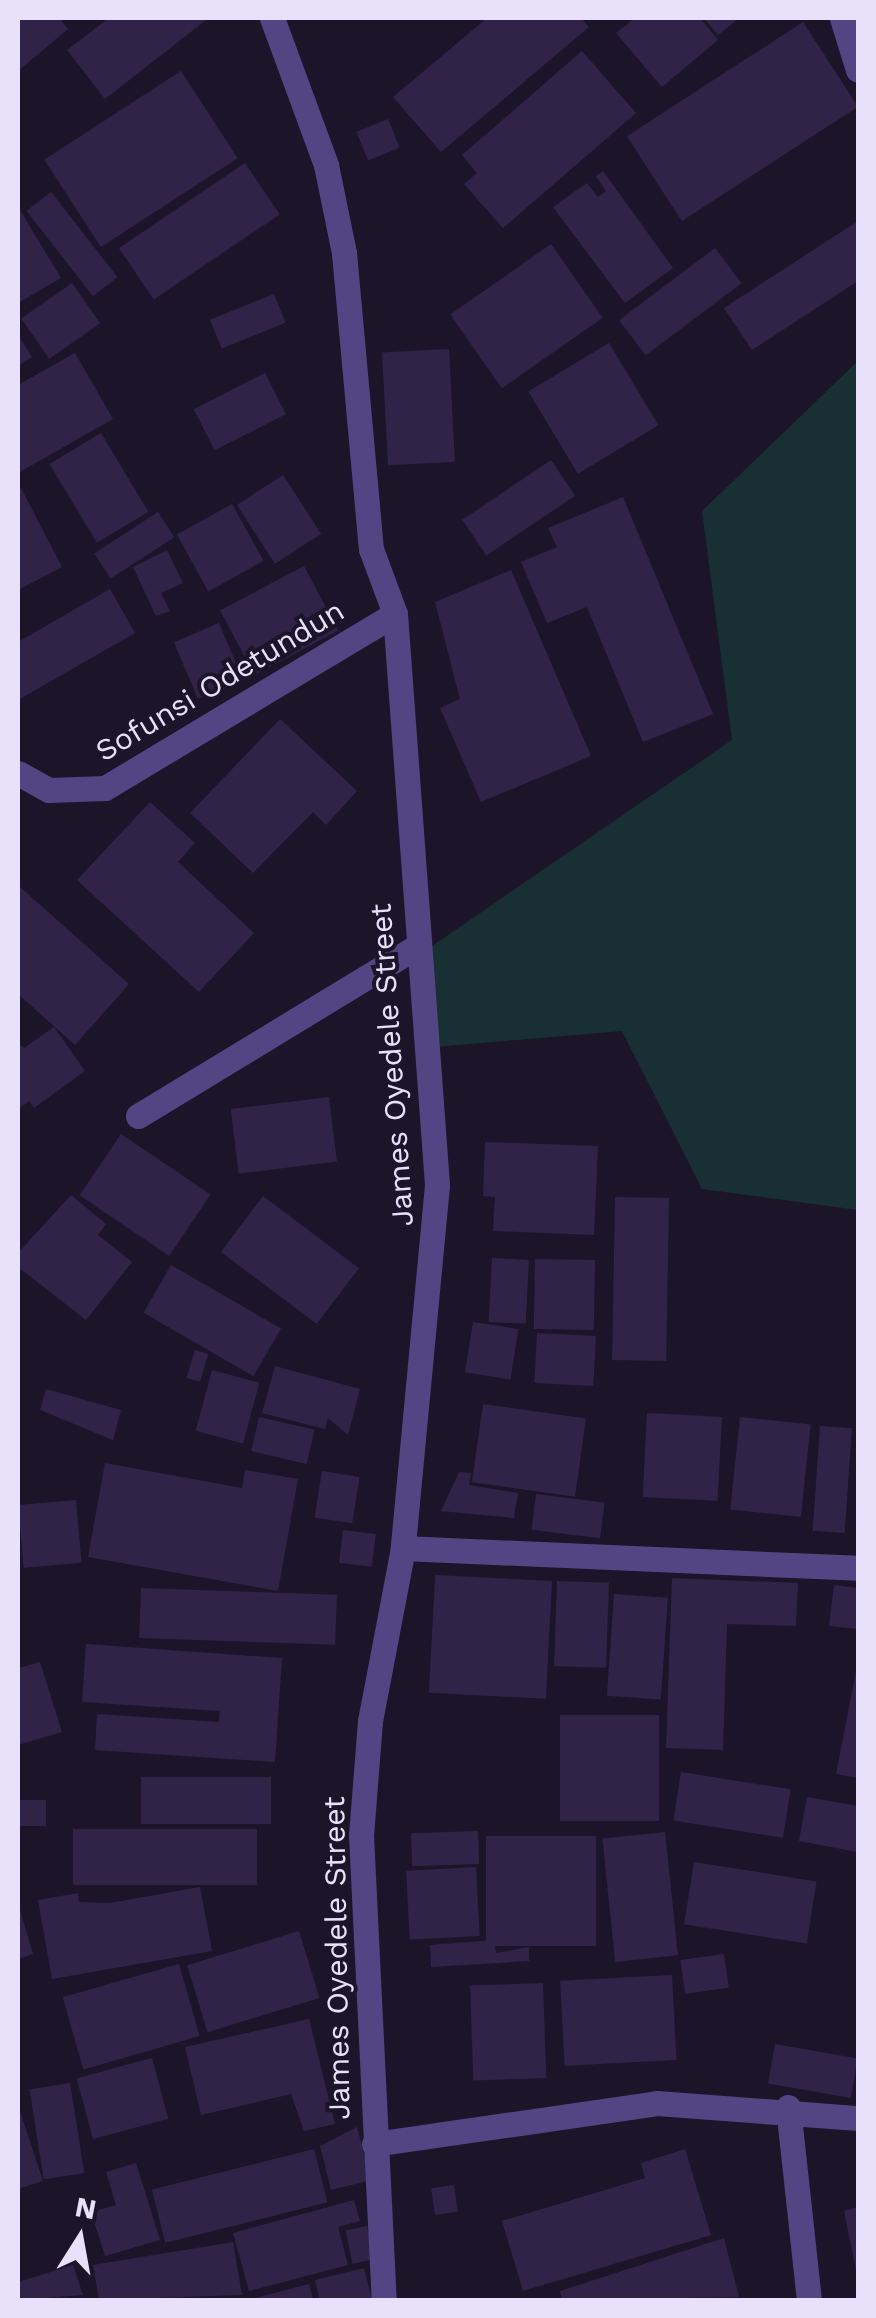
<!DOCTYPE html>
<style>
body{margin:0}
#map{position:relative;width:876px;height:2318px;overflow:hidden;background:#1c152a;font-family:"Work Sans",sans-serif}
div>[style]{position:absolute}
.green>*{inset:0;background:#182f33}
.building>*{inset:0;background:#312348;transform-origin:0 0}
.minor>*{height:25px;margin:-12.5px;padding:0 12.5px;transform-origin:12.5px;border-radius:12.5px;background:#534583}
span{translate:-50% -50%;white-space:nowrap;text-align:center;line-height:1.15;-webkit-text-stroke:8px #1c152a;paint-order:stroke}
.street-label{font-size:30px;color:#e9e1fb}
.frame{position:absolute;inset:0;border:20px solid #e9e1fb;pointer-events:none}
.north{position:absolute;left:30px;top:2188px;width:100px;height:100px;-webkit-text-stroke:8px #1c152a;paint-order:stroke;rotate:11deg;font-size:28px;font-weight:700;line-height:40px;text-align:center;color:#e9e1fb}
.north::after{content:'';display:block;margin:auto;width:35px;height:45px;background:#e9e1fb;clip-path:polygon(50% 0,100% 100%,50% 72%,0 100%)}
</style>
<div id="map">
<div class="green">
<div style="clip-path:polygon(858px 361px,858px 1210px,702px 1189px,622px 1031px,435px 1047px,432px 946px,732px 740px,702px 511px)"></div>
</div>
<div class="building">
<div style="clip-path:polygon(18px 18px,59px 18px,68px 29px,18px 71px)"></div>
<div style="clip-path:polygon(109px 18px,204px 18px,206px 20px,105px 99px,67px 50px)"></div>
<div style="clip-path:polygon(487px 18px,581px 18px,589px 27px,441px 152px,393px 97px)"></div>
<div style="clip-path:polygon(635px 18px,700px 18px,718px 40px,662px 87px,616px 33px)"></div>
<div style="clip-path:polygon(704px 18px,739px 18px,718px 35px)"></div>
<div style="left:803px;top:22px;width:101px;height:210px;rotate:57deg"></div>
<div style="clip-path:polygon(582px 51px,636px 113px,503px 228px,464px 184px,477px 173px,462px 155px)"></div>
<div style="left:181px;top:71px;width:104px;height:163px;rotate:57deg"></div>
<div style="left:388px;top:119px;width:31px;height:34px;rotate:68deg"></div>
<div style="left:245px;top:163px;width:62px;height:152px;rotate:56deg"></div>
<div style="clip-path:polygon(603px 171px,673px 268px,625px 303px,553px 207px,587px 183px,598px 197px,606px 191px,596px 176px)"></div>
<div style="left:51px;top:192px;width:108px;height:31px;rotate:52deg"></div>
<div style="clip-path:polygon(20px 210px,61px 278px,18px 303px,18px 211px)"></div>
<div style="clip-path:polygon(858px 221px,858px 281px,752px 350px,724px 308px)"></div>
<div style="left:551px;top:244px;width:90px;height:123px;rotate:55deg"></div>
<div style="left:715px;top:248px;width:44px;height:120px;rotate:53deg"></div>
<div style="left:72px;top:283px;width:49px;height:62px;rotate:55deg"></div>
<div style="left:274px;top:294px;width:31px;height:69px;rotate:68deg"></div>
<div style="clip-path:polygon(18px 335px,32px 357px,18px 366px)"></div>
<div style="left:609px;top:343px;width:96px;height:94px;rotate:59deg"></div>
<div style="left:449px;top:349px;width:113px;height:67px;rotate:87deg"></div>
<div style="clip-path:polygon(75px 353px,113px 419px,18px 473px,18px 385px)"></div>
<div style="left:265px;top:373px;width:46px;height:80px;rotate:63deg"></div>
<div style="left:101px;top:433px;width:92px;height:60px;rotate:59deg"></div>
<div style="left:551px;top:460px;width:43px;height:107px;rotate:56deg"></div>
<div style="left:283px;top:475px;width:70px;height:55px;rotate:57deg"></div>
<div style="clip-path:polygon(21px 488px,62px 567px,18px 590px,18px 490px)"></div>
<div style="clip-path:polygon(623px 497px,713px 714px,643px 742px,587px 607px,547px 623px,521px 562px,557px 547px,548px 528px)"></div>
<div style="left:232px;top:504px;width:65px;height:63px;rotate:61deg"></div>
<div style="left:158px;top:512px;width:30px;height:76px;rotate:57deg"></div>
<div style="clip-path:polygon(167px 550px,183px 583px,161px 593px,170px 611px,156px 616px,133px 567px)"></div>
<div style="left:304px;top:566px;width:73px;height:95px;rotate:62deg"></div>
<div style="clip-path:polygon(511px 570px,591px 756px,481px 802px,440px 708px,460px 699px,435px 602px)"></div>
<div style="clip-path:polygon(110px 589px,135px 633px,18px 700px,18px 642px)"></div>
<div style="left:219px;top:623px;width:61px;height:49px;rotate:67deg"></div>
<div style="clip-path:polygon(280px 719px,357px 791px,326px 825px,313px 812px,253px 873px,190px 813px)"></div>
<div style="clip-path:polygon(150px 802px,195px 843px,178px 862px,254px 933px,199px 992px,77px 880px)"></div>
<div style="clip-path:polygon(20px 887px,129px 984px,75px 1045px,18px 994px)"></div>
<div style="clip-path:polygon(54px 1027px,85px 1071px,34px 1108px,29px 1101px,18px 1109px,18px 1043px,24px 1048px)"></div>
<div style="left:329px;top:1097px;width:65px;height:99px;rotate:83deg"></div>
<div style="left:121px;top:1134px;width:108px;height:74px;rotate:34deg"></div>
<div style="clip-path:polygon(485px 1142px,598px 1146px,594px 1235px,493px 1231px,495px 1197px,483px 1196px)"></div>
<div style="clip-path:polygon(71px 1195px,106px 1224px,98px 1235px,132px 1262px,86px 1320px,18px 1267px,18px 1253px)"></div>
<div style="left:263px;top:1196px;width:120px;height:70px;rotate:37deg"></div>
<div style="left:615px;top:1197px;width:54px;height:163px;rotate:1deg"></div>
<div style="left:492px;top:1258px;width:37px;height:64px;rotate:3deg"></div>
<div style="left:535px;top:1259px;width:60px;height:70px;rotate:1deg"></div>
<div style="left:171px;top:1265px;width:127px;height:55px;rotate:30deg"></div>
<div style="left:473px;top:1322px;width:46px;height:51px;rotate:9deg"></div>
<div style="left:537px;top:1333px;width:59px;height:50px;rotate:3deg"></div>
<div style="left:195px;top:1350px;width:14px;height:29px;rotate:17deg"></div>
<div style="clip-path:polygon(275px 1366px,360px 1389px,348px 1435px,328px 1418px,325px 1429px,262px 1413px)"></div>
<div style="left:212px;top:1370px;width:49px;height:63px;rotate:15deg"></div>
<div style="clip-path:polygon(46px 1389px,121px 1410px,113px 1440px,40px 1410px)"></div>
<div style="left:483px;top:1404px;width:104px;height:79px;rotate:8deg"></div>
<div style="left:647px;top:1413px;width:75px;height:84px;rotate:3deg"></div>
<div style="left:259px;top:1417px;width:57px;height:35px;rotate:13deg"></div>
<div style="left:740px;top:1417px;width:71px;height:93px;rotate:6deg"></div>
<div style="left:820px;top:1426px;width:32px;height:105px;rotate:4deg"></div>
<div style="clip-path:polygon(105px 1463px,242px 1488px,245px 1470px,298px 1479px,278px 1591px,88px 1557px)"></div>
<div style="left:322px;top:1471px;width:38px;height:47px;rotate:9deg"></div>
<div style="clip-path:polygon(459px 1472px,471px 1473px,469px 1485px,518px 1493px,514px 1518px,441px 1511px)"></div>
<div style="left:536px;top:1494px;width:69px;height:36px;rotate:7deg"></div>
<div style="left:76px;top:1500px;width:63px;height:58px;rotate:85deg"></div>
<div style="left:343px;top:1530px;width:33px;height:33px;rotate:7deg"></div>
<div style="clip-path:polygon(672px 1578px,798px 1583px,796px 1626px,727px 1624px,723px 1750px,666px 1748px)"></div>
<div style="left:552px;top:1581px;width:118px;height:117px;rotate:93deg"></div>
<div style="left:557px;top:1581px;width:52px;height:85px;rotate:2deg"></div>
<div style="clip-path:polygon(834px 1585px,858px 1588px,858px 1629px,829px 1626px)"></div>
<div style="left:141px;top:1588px;width:196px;height:50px;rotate:2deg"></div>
<div style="left:614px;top:1594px;width:54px;height:102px;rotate:4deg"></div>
<div style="clip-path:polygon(86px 1644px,282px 1658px,275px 1762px,95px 1750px,97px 1714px,219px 1722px,220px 1711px,82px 1702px)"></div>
<div style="clip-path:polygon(858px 1661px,858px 1778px,836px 1774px)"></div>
<div style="clip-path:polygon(40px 1662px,62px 1732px,18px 1745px,19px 1668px)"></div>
<div style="left:560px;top:1715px;width:99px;height:106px"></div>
<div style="left:681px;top:1772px;width:111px;height:49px;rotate:9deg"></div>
<div style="left:141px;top:1777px;width:130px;height:47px"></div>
<div style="clip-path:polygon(807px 1797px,858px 1806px,858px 1852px,799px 1841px)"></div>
<div style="left:20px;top:1800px;width:26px;height:26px"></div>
<div style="left:257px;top:1829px;width:56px;height:184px;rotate:90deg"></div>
<div style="left:478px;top:1831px;width:33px;height:67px;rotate:88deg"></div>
<div style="left:665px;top:1832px;width:124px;height:63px;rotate:84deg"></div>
<div style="left:486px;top:1836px;width:110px;height:110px"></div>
<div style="left:694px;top:1862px;width:124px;height:63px;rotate:9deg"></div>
<div style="left:476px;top:1867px;width:69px;height:70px;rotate:87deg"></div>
<div style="clip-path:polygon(200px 1887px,212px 1951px,52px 1979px,38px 1900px,78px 1893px,79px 1902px,110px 1903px)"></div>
<div style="clip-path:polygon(18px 1903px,33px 1954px,18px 1959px)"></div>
<div style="left:299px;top:1931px;width:70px;height:117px;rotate:73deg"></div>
<div style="clip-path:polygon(494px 1940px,496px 1953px,529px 1947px,529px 1961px,431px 1967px,430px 1945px)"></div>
<div style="left:724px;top:1954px;width:34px;height:44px;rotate:82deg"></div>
<div style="left:179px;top:1964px;width:75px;height:121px;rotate:74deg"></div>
<div style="left:672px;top:1975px;width:85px;height:112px;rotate:87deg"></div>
<div style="left:543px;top:1983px;width:95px;height:73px;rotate:88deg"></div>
<div style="clip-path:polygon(309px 2019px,335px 2124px,304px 2131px,291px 2094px,201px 2115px,185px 2047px)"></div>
<div style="left:775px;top:2044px;width:84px;height:40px;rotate:10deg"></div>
<div style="left:152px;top:2058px;width:63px;height:78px;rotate:75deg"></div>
<div style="left:70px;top:2083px;width:91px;height:41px;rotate:81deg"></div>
<div style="clip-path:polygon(18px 2105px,43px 2181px,18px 2189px)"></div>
<div style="clip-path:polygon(357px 2127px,371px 2180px,331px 2190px,320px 2146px)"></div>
<div style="left:314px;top:2149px;width:55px;height:167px;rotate:76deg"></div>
<div style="clip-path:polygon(685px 2149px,711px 2235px,523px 2291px,502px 2221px,645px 2178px,641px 2163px)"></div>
<div style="clip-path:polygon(136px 2163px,160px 2240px,105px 2256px,91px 2212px,116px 2205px,106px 2172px)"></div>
<div style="left:454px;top:2185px;width:27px;height:23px;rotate:82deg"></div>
<div style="clip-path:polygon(354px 2200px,360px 2221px,338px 2227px,348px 2265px,249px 2291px,233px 2233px)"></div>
<div style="clip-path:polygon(858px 2207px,858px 2274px,857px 2275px,844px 2211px)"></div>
<div style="left:367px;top:2226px;width:34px;height:22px;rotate:78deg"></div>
<div style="clip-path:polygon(724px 2238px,739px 2297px,562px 2300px,560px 2291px)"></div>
<div style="clip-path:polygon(233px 2242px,242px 2295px,99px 2300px,93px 2265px)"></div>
<div style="clip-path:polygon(73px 2265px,83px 2295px,18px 2300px,18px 2282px)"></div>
<div style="clip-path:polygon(364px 2268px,372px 2300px,320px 2300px,315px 2280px)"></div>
<div style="clip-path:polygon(309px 2284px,313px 2300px,251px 2300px,251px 2299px)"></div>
</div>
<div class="minor">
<div style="left:272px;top:18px;width:157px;rotate:69.8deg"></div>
<div style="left:326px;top:165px;width:90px;rotate:78.4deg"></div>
<div style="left:344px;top:253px;width:297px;rotate:84.8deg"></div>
<div style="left:371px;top:549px;width:69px;rotate:69.7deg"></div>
<div style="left:395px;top:614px;width:573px;rotate:85.79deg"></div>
<div style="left:437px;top:1185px;width:365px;rotate:95.4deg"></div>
<div style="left:403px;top:1548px;width:176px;rotate:100.8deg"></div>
<div style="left:370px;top:1721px;width:114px;rotate:94.5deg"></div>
<div style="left:361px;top:1835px;width:466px;rotate:87.2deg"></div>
<div style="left:842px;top:18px;width:54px;rotate:72.9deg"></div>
<div style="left:18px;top:773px;width:35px;rotate:29deg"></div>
<div style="left:49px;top:790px;width:56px;rotate:-2deg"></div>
<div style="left:105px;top:788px;width:338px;rotate:-31deg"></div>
<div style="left:138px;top:1116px;width:325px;rotate:-31.3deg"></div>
<div style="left:403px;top:1548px;width:455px;rotate:2.5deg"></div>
<div style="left:788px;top:2107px;width:194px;rotate:83.8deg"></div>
<div style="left:374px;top:2144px;width:286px;rotate:-8.2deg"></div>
<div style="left:657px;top:2103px;width:202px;rotate:4.3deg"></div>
</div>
<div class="street-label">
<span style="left:220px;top:681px;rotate:-31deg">Sofunsi Odetundun</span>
<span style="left:392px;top:1065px;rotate:-94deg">James Oyedele Street</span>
<span style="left:337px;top:1958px;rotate:-91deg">James Oyedele Street</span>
</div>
<div class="frame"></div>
<div class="north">N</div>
</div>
